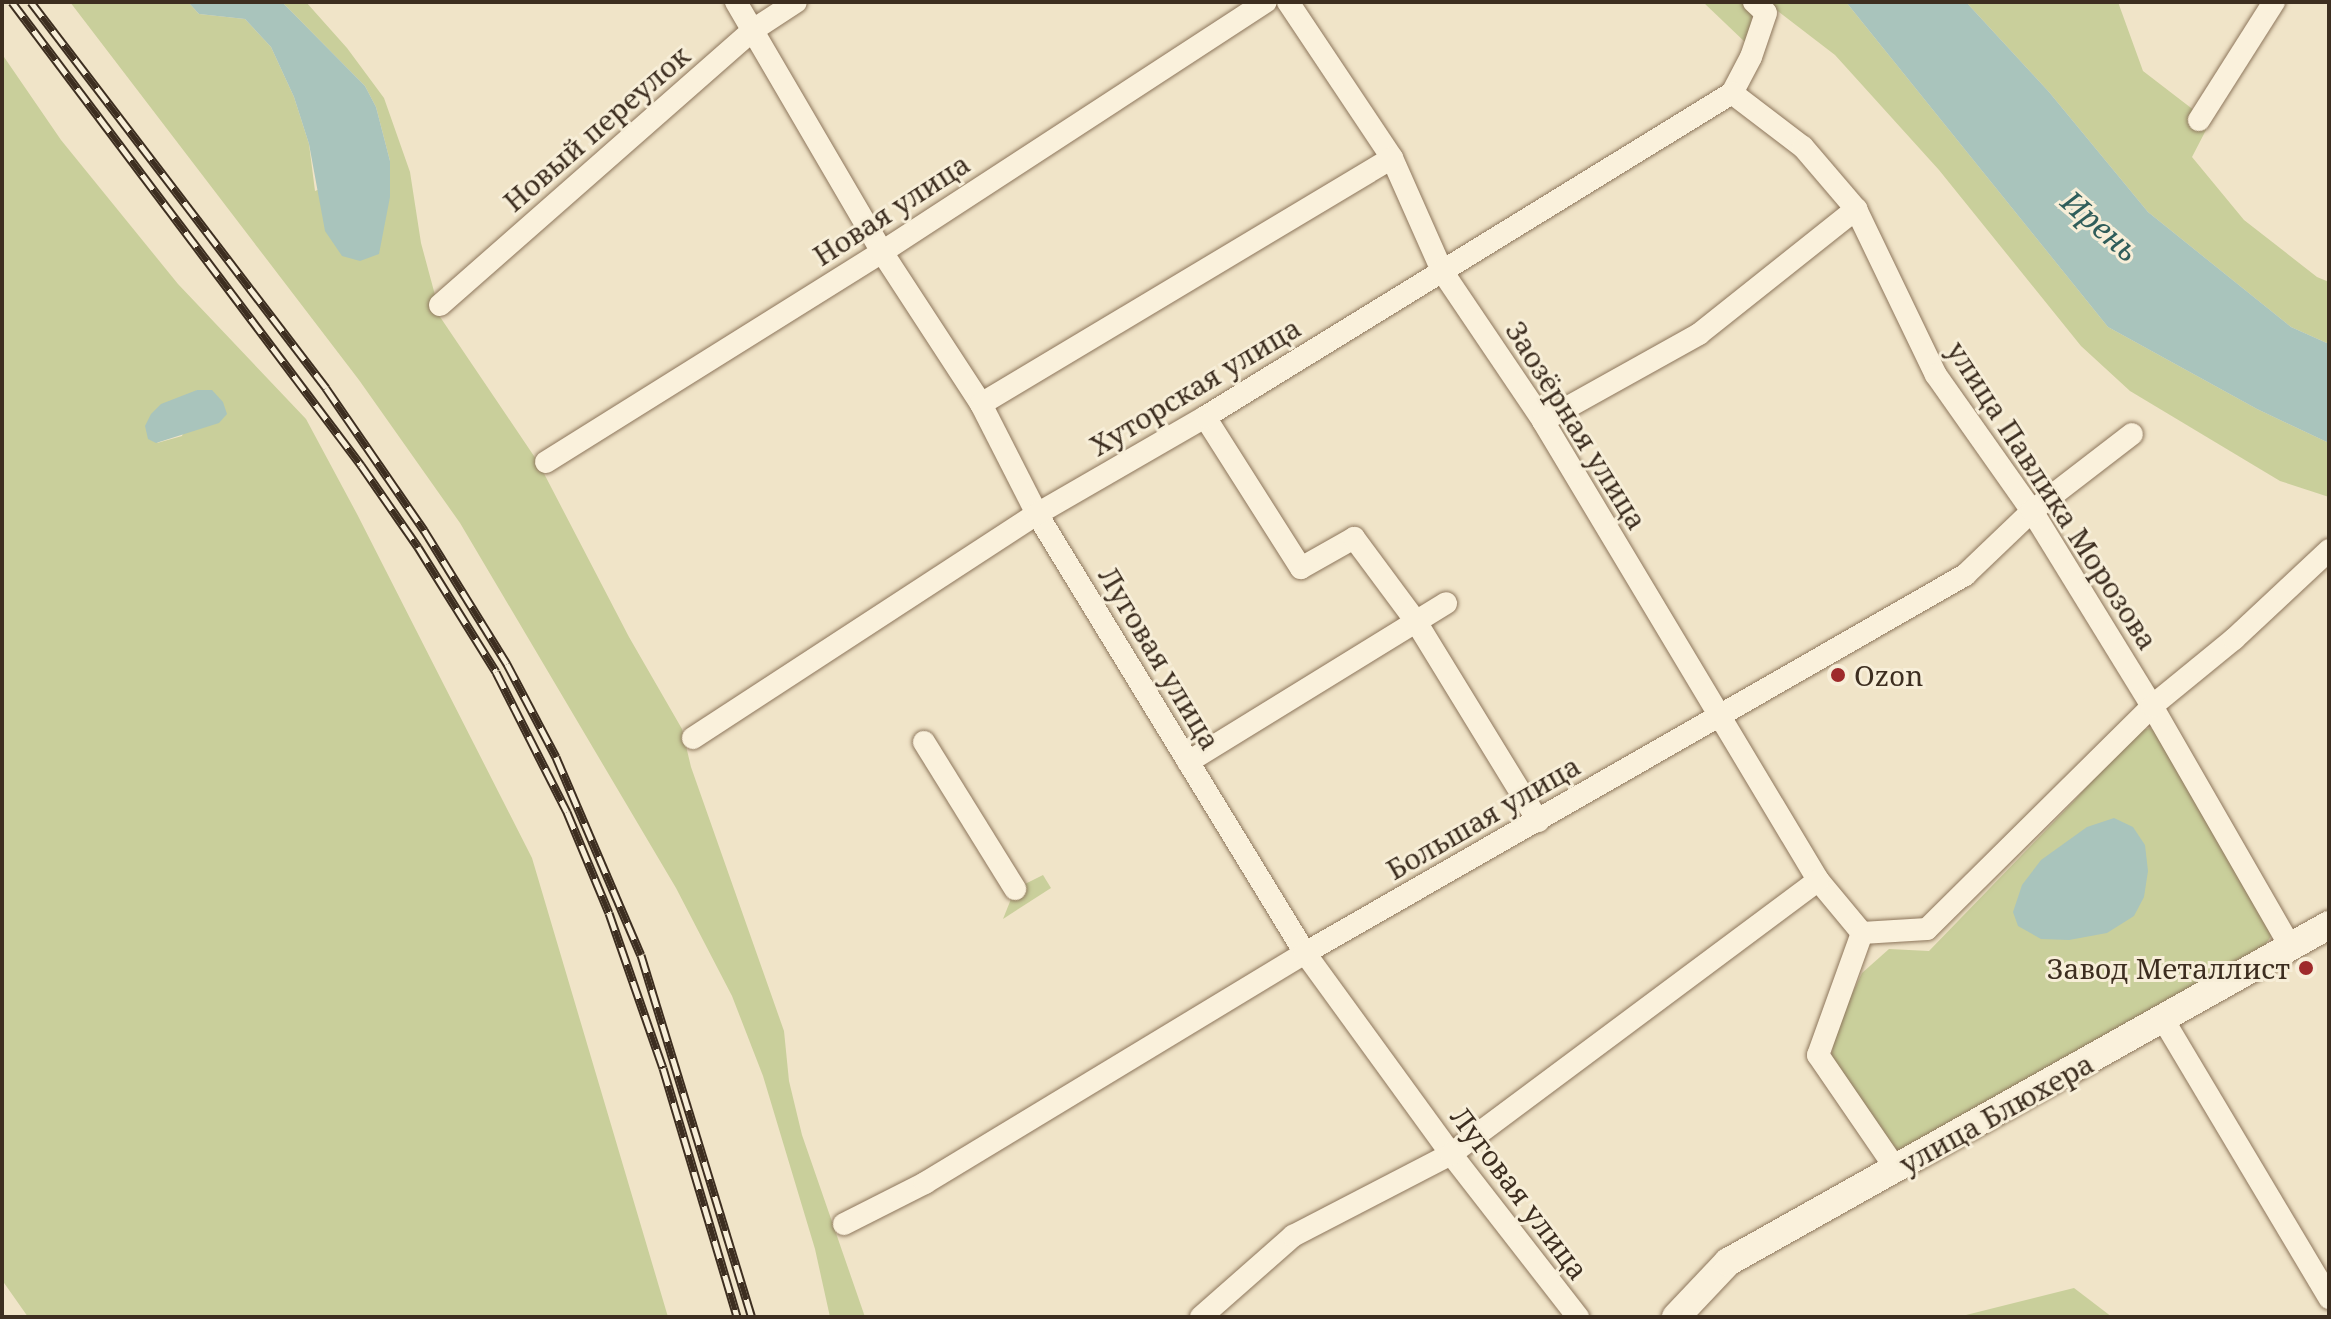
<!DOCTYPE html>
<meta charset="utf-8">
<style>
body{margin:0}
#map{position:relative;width:2331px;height:1319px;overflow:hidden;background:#f0e4c8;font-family:"Noto Serif",serif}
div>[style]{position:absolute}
.green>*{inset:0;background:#c9cf9b}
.water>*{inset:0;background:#a9c4bc}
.roads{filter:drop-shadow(0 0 2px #8d765c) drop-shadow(0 0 2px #8d765c)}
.minor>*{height:22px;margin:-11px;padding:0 11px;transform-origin:11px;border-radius:11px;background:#faf1dc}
.tertiary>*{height:28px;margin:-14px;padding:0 14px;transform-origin:14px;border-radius:14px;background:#faf1dc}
.rail>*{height:9px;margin-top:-4.5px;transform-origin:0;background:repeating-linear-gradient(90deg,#f7eed8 0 18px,#3d2e20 0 36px);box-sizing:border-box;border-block:2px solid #3d2e20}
.dots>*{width:22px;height:22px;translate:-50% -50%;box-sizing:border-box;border:4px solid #f7eed8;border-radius:50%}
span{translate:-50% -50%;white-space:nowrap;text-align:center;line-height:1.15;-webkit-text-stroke:6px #f7eed8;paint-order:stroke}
.street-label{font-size:28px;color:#3d2e20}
.poi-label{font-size:28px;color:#3d2e20}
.left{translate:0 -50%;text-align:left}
.right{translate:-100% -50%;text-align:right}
.water-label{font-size:30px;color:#2f5d5a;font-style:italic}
.frame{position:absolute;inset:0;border:4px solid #3d2e20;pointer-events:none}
</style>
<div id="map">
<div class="green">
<div style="clip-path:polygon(70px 2px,188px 2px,199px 14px,245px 19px,271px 47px,294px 97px,309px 144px,315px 191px,390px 161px,376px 107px,365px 86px,282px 2px,306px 2px,347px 48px,384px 98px,410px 172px,421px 243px,435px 295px,432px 305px,538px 462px,629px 637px,682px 729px,691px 767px,784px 1031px,789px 1081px,802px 1135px,865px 1317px,830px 1317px,815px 1249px,763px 1076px,732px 996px,676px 888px,460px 523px,359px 380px)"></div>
<div style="clip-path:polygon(1703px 2px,1749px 2px,1754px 6px,1747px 44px)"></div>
<div style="clip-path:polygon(1766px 2px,1846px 2px,2108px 327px,2257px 409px,2329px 443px,2329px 497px,2280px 481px,2130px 391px,2081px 346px,1939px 170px,1835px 55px)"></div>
<div style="clip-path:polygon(1966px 2px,2118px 2px,2143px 71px,2195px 111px,2192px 122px,2206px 130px,2192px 157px,2244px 220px,2317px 277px,2329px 282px,2329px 344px,2291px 327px,2148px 212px,2049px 92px)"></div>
<div style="clip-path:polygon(evenodd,2px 54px,61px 140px,178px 284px,306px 419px,357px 514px,532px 858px,668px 1317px,28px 1317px,2px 1280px,2px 54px,197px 390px,182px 436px,157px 443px,197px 390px)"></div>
<div style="clip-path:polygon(2150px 728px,2157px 733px,2272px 935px,2262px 949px,1899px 1152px,1866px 1114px,1831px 1061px,1835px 1030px,1862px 973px,1889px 949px,1929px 951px,2075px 800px,2134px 732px)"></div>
<div style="clip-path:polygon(1043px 875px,1051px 888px,1003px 919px,1015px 889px)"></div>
<div style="clip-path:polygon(2074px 1288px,2112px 1317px,1958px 1317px)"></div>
</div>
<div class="water">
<div style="clip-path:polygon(188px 2px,282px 2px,365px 86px,376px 107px,390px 161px,390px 197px,379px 254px,360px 261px,342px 256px,325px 231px,309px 144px,294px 97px,271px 47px,245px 19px,199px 14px)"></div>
<div style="clip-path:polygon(1846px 2px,1966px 2px,2049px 92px,2148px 212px,2291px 327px,2329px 344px,2329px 443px,2257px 409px,2108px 327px)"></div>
<div style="clip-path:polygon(197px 390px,212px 390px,223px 402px,227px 414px,219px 423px,156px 443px,148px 439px,145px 426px,151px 414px,161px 404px)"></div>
<div style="clip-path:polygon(2114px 818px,2133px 827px,2145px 845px,2148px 871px,2144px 897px,2134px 916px,2107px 933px,2069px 940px,2041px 939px,2018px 926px,2013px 912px,2022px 885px,2041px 860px,2087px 827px)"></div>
</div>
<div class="roads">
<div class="minor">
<div style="left:736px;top:2px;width:290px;rotate:59.7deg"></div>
<div style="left:882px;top:252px;width:181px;rotate:56.9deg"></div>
<div style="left:981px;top:404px;width:123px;rotate:63deg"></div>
<div style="left:1037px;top:514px;width:514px;rotate:58.6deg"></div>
<div style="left:1305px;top:953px;width:248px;rotate:54deg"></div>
<div style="left:1451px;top:1154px;width:207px;rotate:52.1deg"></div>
<div style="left:1288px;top:2px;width:187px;rotate:56.3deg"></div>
<div style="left:1392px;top:158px;width:124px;rotate:66.1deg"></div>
<div style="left:1442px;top:271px;width:181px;rotate:56deg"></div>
<div style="left:1543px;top:421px;width:535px;rotate:59.07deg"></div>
<div style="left:1818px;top:880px;width:69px;rotate:50.3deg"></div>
<div style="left:1862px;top:933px;width:130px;rotate:109.8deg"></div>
<div style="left:1818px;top:1055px;width:138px;rotate:55.6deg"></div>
<div style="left:1754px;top:2px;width:16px;rotate:43deg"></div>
<div style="left:1766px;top:13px;width:46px;rotate:108.8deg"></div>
<div style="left:1751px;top:57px;width:41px;rotate:117.8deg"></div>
<div style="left:1732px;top:93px;width:89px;rotate:37.3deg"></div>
<div style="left:1803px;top:147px;width:82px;rotate:49.5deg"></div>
<div style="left:1856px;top:209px;width:184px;rotate:64.3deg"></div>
<div style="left:1936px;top:375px;width:166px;rotate:54.8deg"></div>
<div style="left:2032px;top:511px;width:229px;rotate:58.4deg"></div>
<div style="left:2152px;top:706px;width:279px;rotate:60.1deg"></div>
<div style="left:2199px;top:120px;width:140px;rotate:-57.6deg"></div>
<div style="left:440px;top:305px;width:417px;rotate:-41.3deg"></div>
<div style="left:753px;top:30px;width:51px;rotate:-33.1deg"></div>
<div style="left:981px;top:404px;width:479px;rotate:-30.9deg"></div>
<div style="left:1205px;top:417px;width:179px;rotate:57.6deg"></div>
<div style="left:1301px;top:568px;width:61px;rotate:-29.5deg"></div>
<div style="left:1354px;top:538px;width:102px;rotate:53.4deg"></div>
<div style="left:1415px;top:620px;width:236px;rotate:58.5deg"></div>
<div style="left:1543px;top:421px;width:179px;rotate:-29.1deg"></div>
<div style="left:1699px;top:334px;width:201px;rotate:-38.5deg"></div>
<div style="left:546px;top:462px;width:396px;rotate:-32deg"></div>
<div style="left:882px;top:252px;width:458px;rotate:-33.1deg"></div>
<div style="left:693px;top:738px;width:411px;rotate:-33.1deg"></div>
<div style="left:1037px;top:514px;width:194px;rotate:-30deg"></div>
<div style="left:1205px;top:417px;width:619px;rotate:-31.58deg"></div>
<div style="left:924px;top:742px;width:173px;rotate:58.2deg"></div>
<div style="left:1188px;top:762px;width:303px;rotate:-31.6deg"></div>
<div style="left:1862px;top:933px;width:65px;rotate:-3.5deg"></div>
<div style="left:1927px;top:929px;width:317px;rotate:-44.7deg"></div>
<div style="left:2152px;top:706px;width:106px;rotate:-39.3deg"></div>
<div style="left:2234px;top:639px;width:130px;rotate:-43.1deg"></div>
<div style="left:2163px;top:1019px;width:325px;rotate:59.2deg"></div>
<div style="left:844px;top:1224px;width:91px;rotate:-26.8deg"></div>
<div style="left:925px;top:1183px;width:444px;rotate:-31.2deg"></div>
<div style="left:1305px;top:953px;width:761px;rotate:-29.8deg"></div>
<div style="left:1965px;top:575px;width:93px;rotate:-43.7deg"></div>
<div style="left:2032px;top:511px;width:126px;rotate:-37.6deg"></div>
<div style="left:1201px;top:1317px;width:123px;rotate:-41.4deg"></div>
<div style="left:1293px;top:1236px;width:178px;rotate:-27.4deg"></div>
<div style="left:1451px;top:1154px;width:458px;rotate:-36.7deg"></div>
</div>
<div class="tertiary">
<div style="left:1676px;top:1317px;width:76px;rotate:-46.6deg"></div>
<div style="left:1728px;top:1262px;width:689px;rotate:-29.28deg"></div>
</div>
</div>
<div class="rail">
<div style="left:12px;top:2px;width:580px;rotate:52.99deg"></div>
<div style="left:361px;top:465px;width:100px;rotate:55.2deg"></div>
<div style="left:418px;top:547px;width:147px;rotate:58deg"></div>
<div style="left:496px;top:672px;width:157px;rotate:63.1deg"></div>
<div style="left:567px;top:812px;width:109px;rotate:67.4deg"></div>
<div style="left:609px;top:913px;width:164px;rotate:70.8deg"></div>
<div style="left:663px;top:1068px;width:260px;rotate:73.4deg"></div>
<div style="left:31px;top:2px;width:486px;rotate:52.6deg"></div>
<div style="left:326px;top:388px;width:173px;rotate:55.4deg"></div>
<div style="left:424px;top:530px;width:158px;rotate:58.2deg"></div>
<div style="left:507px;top:664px;width:105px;rotate:62.2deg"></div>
<div style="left:556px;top:757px;width:215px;rotate:66.8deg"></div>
<div style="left:641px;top:955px;width:379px;rotate:73deg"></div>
</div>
<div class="dots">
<div style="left:1838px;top:675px;background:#9e2a2b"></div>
<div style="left:2306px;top:968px;background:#9e2a2b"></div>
</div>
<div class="street-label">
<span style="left:596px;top:128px;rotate:-41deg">Новый переулок</span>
<span style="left:891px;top:209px;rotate:-33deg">Новая улица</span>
<span style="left:1195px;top:386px;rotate:-31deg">Хуторская улица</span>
<span style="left:1577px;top:425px;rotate:58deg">Заозёрная улица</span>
<span style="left:2053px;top:495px;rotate:57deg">улица Павлика Морозова</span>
<span style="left:1160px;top:658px;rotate:59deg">Луговая улица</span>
<span style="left:1483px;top:817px;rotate:-30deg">Большая улица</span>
<span style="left:1996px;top:1113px;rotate:-29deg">улица Блюхера</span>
<span style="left:1520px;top:1193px;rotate:53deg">Луговая улица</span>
</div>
<div class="poi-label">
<span class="left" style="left:1854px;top:675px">Ozon</span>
<span class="right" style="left:2290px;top:968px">Завод Металлист</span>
</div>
<div class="water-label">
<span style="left:2100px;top:226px;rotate:41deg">Ирень</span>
</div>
<div class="frame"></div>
</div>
